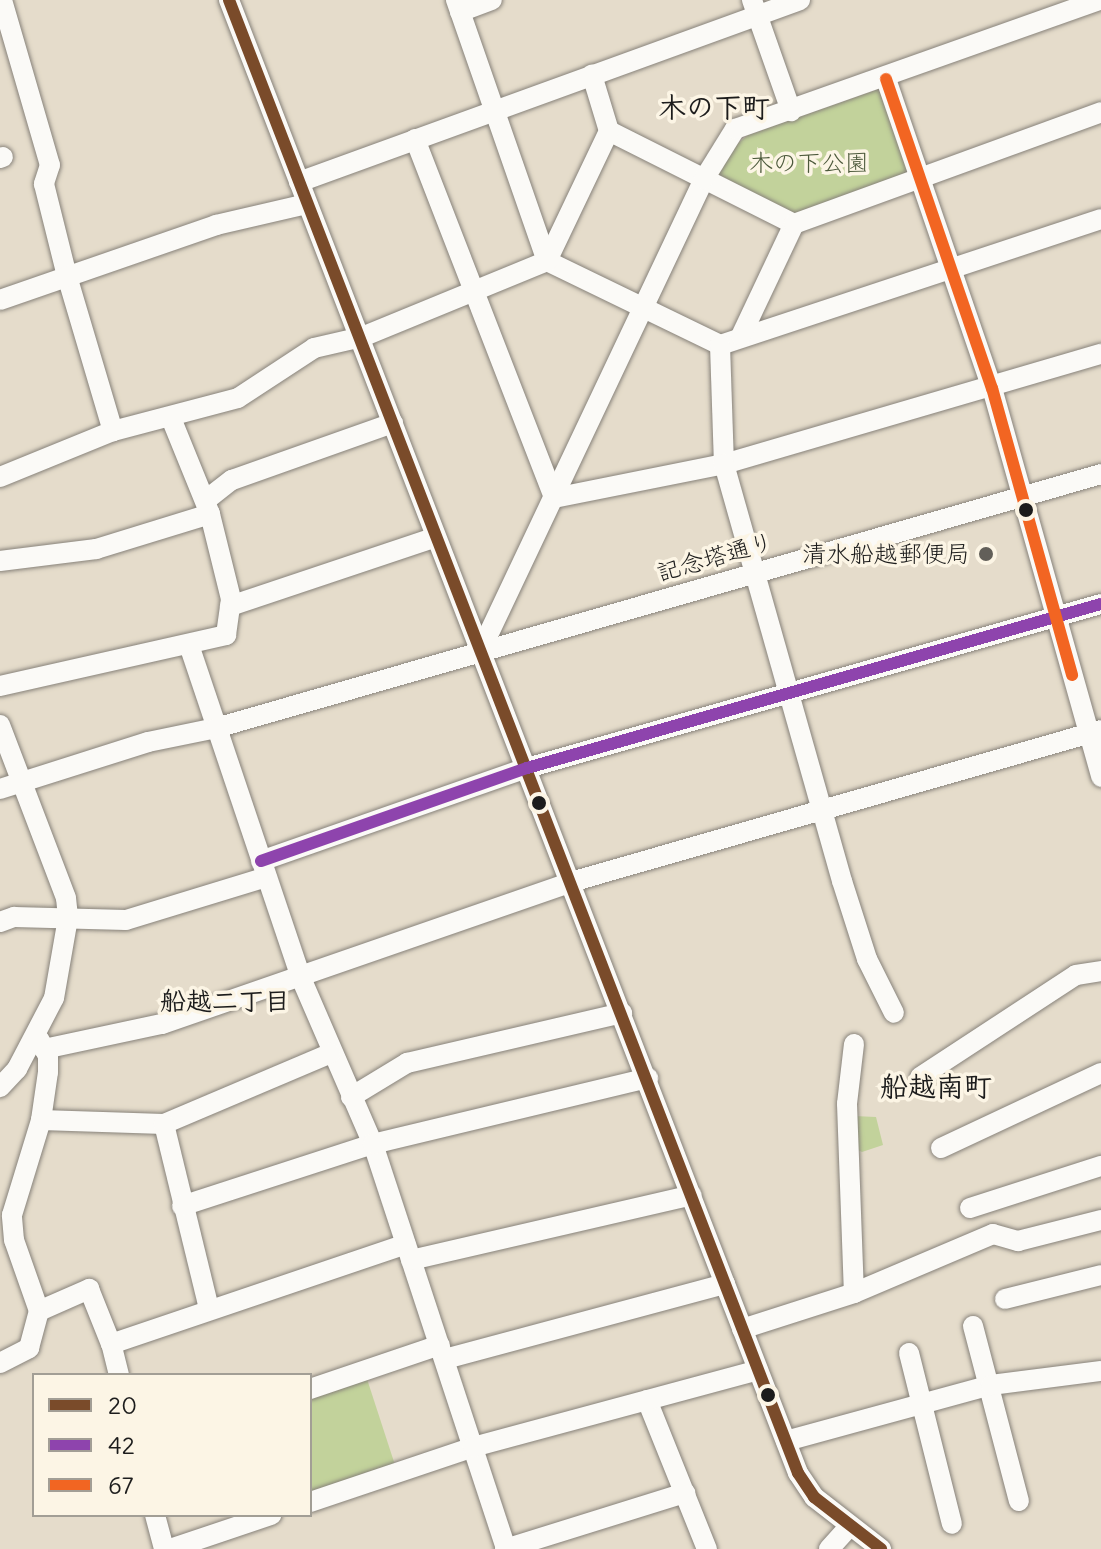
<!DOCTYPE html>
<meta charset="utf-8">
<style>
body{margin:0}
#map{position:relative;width:1101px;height:1549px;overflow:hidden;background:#e5dccb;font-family:Delius,"Klee One",sans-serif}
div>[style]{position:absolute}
.green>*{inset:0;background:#c2d29b}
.roads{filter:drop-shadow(0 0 2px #87827a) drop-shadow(0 0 2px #87827a)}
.minor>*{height:20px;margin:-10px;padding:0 10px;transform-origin:10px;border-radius:10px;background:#fbfaf7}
.bus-1>*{height:12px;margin:-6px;padding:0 6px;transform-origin:6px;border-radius:6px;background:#7a4b2a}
.bus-2>*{height:12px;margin:-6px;padding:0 6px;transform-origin:6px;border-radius:6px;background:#8e44ad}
.bus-3>*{height:12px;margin:-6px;padding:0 6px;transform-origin:6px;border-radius:6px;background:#f26522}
.dots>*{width:22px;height:22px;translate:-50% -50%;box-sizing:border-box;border:4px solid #fcf5e5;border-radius:50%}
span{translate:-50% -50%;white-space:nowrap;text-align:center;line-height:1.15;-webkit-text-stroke:7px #fcf5e5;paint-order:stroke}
.park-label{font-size:24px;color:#4c593b}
.poi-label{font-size:24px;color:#1c1c1c}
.right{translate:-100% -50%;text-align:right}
.street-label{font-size:24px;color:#1c1c1c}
.neighbourhood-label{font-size:26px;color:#1c1c1c;font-weight:700}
.quarter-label{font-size:28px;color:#1c1c1c;font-weight:700}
.legend{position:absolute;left:32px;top:1373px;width:280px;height:144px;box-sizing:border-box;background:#fcf5e5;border:2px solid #a29e95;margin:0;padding:10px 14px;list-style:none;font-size:24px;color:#1c1c1c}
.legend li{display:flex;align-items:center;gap:16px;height:40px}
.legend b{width:40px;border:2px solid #a29e95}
</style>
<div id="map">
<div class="green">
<div style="clip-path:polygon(879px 89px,910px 175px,793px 215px,717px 176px,730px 150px,748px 135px)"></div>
<div style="clip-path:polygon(854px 1116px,876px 1117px,883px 1145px,862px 1152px,856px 1149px)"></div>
<div style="clip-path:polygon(367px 1379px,395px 1465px,310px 1492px,310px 1397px)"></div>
</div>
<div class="roads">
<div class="minor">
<div style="left:2px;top:0;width:172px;rotate:73.8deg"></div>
<div style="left:50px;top:165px;width:20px;rotate:108deg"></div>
<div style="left:44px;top:184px;width:95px;rotate:76deg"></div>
<div style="left:67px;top:276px;width:162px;rotate:73.5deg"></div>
<div style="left:229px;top:0;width:1579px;rotate:68.88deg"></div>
<div style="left:798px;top:1473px;width:29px;rotate:56deg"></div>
<div style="left:814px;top:1497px;width:85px;rotate:37.8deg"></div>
<div style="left:456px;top:0;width:276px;rotate:70.8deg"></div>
<div style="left:547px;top:261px;width:192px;rotate:25.9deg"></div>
<div style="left:720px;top:345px;width:401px;rotate:-18.3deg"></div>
<div style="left:752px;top:0;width:118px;rotate:70.6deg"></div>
<div style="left:460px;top:12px;width:34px;rotate:-21deg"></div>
<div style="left:886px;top:79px;width:327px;rotate:71.1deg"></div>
<div style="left:992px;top:388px;width:404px;rotate:74.3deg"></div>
<div style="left:609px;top:131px;width:207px;rotate:26.7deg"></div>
<div style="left:415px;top:139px;width:385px;rotate:68.8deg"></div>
<div style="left:554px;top:498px;width:173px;rotate:-11.3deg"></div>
<div style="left:724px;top:464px;width:393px;rotate:-16.3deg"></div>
<div style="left:0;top:158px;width:3px;rotate:-18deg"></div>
<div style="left:299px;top:182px;width:533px;rotate:-19.96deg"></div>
<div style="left:0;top:300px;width:229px;rotate:-19.1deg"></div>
<div style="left:216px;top:225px;width:93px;rotate:-13deg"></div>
<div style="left:741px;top:336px;width:124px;rotate:-64.7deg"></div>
<div style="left:794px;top:224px;width:327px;rotate:-20deg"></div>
<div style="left:720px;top:345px;width:119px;rotate:88.1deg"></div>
<div style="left:724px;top:464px;width:433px;rotate:74.2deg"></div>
<div style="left:842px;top:881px;width:82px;rotate:72.2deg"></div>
<div style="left:867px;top:959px;width:60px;rotate:63.4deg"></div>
<div style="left:0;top:477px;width:122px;rotate:-22.2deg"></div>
<div style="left:113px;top:431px;width:129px;rotate:-14.8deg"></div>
<div style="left:238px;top:398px;width:91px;rotate:-33.3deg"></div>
<div style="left:314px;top:348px;width:49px;rotate:-12.9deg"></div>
<div style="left:362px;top:337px;width:200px;rotate:-22.3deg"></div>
<div style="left:547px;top:261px;width:144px;rotate:-64.5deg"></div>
<div style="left:609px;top:131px;width:59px;rotate:-106.9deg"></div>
<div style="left:206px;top:500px;width:33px;rotate:-38deg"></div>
<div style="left:232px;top:480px;width:171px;rotate:-19.5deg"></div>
<div style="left:0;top:561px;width:97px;rotate:-7.1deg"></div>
<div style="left:96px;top:549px;width:119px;rotate:-17.1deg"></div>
<div style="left:230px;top:606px;width:217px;rotate:-18.5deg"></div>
<div style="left:189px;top:645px;width:351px;rotate:71.4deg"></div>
<div style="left:301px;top:978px;width:181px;rotate:66.6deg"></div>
<div style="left:373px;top:1144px;width:426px;rotate:71.8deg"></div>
<div style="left:481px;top:650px;width:521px;rotate:-64.66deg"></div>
<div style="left:704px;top:179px;width:59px;rotate:-58.2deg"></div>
<div style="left:735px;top:129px;width:386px;rotate:-19.5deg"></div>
<div style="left:0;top:686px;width:232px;rotate:-12.7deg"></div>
<div style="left:226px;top:635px;width:36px;rotate:-82deg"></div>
<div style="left:231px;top:599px;width:88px;rotate:-103.9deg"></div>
<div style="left:210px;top:514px;width:104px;rotate:-112.1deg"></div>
<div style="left:0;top:725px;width:185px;rotate:69.1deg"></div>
<div style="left:66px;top:898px;width:20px;rotate:84deg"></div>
<div style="left:68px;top:918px;width:81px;rotate:99.9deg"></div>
<div style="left:54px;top:998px;width:80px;rotate:117.5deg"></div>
<div style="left:17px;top:1069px;width:25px;rotate:133deg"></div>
<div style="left:0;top:789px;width:155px;rotate:-17.6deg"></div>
<div style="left:148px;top:742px;width:69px;rotate:-11.6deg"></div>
<div style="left:216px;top:728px;width:921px;rotate:-16.01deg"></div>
<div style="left:261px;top:861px;width:282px;rotate:-19.3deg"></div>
<div style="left:527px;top:768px;width:597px;rotate:-15.95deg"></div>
<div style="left:0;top:922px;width:15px;rotate:-20deg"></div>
<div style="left:14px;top:917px;width:112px;rotate:1.5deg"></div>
<div style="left:126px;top:920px;width:147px;rotate:-17deg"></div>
<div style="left:854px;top:1044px;width:60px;rotate:96.7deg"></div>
<div style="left:847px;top:1104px;width:189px;rotate:87.9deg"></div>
<div style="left:44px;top:1049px;width:121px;rotate:-12deg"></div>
<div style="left:162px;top:1024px;width:433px;rotate:-19.1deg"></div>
<div style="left:571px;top:882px;width:551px;rotate:-16deg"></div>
<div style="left:920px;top:1077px;width:186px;rotate:-33.2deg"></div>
<div style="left:1076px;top:975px;width:25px;rotate:-9deg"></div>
<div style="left:351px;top:1097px;width:66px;rotate:-31.3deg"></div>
<div style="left:407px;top:1063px;width:221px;rotate:-13.1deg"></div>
<div style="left:41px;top:1120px;width:123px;rotate:1.9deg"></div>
<div style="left:164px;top:1124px;width:181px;rotate:-23deg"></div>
<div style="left:164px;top:1124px;width:189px;rotate:76.3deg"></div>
<div style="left:941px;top:1148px;width:177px;rotate:-25.1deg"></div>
<div style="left:182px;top:1206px;width:201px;rotate:-18deg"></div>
<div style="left:373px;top:1144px;width:283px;rotate:-13.5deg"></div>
<div style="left:970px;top:1208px;width:138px;rotate:-17.8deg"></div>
<div style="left:411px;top:1260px;width:288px;rotate:-13deg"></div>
<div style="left:1005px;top:1299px;width:99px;rotate:-14deg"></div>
<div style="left:39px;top:1311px;width:55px;rotate:-23.7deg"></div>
<div style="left:89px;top:1289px;width:59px;rotate:68.2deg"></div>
<div style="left:973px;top:1326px;width:181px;rotate:75.3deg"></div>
<div style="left:742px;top:1329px;width:118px;rotate:-17.8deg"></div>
<div style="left:854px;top:1293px;width:151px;rotate:-23deg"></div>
<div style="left:993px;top:1234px;width:26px;rotate:16deg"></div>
<div style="left:1018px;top:1241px;width:86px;rotate:-14.2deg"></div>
<div style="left:909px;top:1353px;width:176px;rotate:75.9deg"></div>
<div style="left:445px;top:1359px;width:290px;rotate:-15deg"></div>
<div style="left:0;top:1363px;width:33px;rotate:-27deg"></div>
<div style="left:29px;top:1348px;width:38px;rotate:-75deg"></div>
<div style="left:39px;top:1311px;width:75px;rotate:-109.4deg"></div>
<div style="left:14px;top:1240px;width:25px;rotate:-95deg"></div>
<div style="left:12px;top:1215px;width:99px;rotate:-73deg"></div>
<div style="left:41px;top:1120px;width:49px;rotate:-81.7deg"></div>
<div style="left:48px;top:1072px;width:16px;rotate:-90deg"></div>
<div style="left:48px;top:1056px;width:19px;rotate:-118deg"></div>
<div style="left:119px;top:1375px;width:32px;rotate:-104deg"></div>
<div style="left:111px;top:1344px;width:311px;rotate:-18.7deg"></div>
<div style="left:310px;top:1389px;width:137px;rotate:-18.7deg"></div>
<div style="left:647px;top:1400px;width:161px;rotate:68.1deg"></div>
<div style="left:786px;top:1441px;width:213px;rotate:-15.3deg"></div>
<div style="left:991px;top:1385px;width:111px;rotate:-7.3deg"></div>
<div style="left:310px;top:1502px;width:172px;rotate:-18.6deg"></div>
<div style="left:473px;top:1447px;width:295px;rotate:-15.1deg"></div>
<div style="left:155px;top:1515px;width:35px;rotate:75deg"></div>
<div style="left:170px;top:1549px;width:107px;rotate:-18.6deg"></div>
<div style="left:505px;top:1549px;width:189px;rotate:-17.3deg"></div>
<div style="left:829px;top:1549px;width:31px;rotate:-48deg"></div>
</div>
</div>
<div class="bus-1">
<div style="left:229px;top:0;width:1579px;rotate:68.88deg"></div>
<div style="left:798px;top:1473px;width:29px;rotate:56deg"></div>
<div style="left:814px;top:1497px;width:85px;rotate:37.8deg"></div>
</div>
<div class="bus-2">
<div style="left:261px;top:861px;width:282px;rotate:-19.3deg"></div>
<div style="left:527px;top:768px;width:597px;rotate:-15.95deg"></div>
</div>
<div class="bus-3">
<div style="left:886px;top:79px;width:327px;rotate:71.1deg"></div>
<div style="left:992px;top:388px;width:298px;rotate:74.4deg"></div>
</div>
<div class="dots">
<div style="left:1026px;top:510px;background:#1c1c1c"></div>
<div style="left:986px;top:554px;background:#625f59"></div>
<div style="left:539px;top:803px;background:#1c1c1c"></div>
<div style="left:768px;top:1395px;background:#1c1c1c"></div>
</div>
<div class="park-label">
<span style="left:809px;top:163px">木の下公園</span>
</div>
<div class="poi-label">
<span class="right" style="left:970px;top:554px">清水船越郵便局</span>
</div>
<div class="street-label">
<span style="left:715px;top:557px;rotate:-16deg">記念塔通り</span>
</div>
<div class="neighbourhood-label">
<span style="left:225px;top:1001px">船越二丁目</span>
</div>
<div class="quarter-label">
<span style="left:714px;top:107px">木の下町</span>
<span style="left:936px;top:1086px">船越南町</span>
</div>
<ul class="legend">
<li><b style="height:10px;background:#7a4b2a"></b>20</li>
<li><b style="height:10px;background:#8e44ad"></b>42</li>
<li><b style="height:10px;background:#f26522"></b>67</li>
</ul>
</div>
